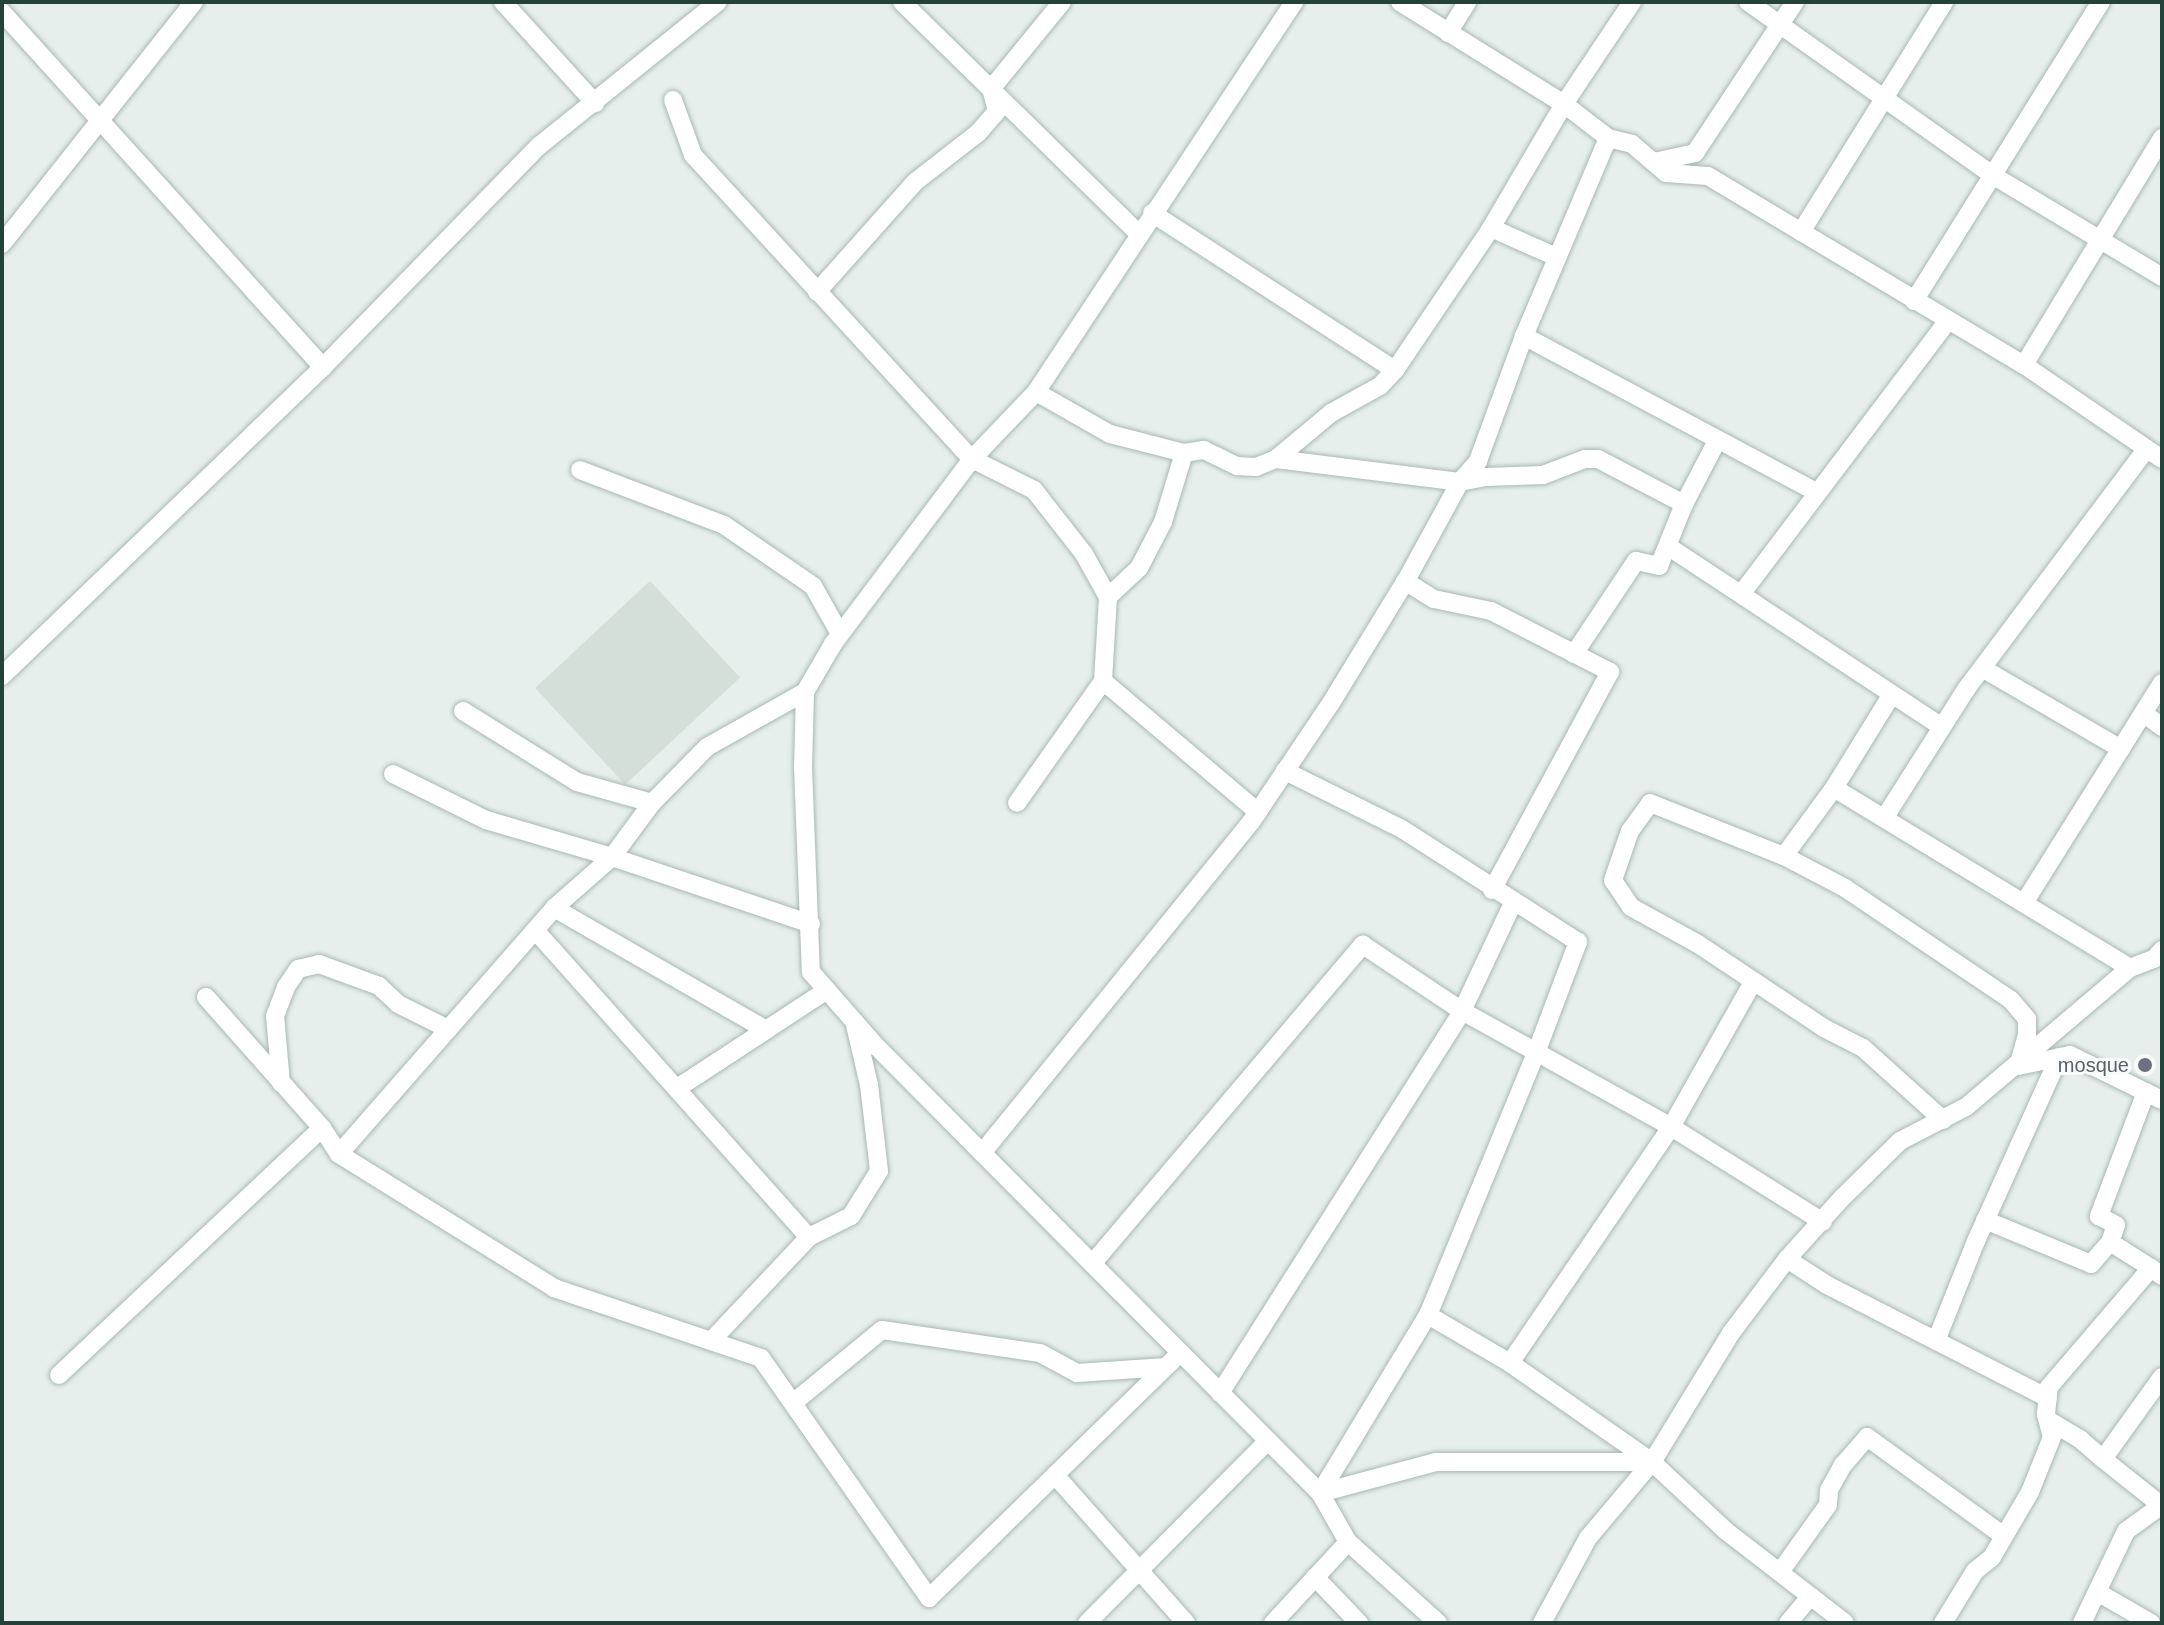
<!DOCTYPE html>
<style>
body{margin:0}
#map{position:relative;width:2164px;height:1625px;overflow:hidden;background:#e6efeb;font-family:Arial,sans-serif}
div>[style]{position:absolute}
.built>*{inset:0;background:#d4dfda;transform-origin:0 0}
.roads{filter:drop-shadow(0 0 2px #a8b8b2) drop-shadow(0 0 2px #a8b8b2)}
.minor>*{height:18px;margin:-9px;padding:0 9px;transform-origin:9px;border-radius:9px;background:#fff}
.dots>*{width:22px;height:22px;translate:-50% -50%;box-sizing:border-box;border:4px solid #f7fbf9;border-radius:50%}
span{translate:-50% -50%;white-space:nowrap;text-align:center;line-height:1.15;-webkit-text-stroke:6px #f7fbf9;paint-order:stroke}
.worship-label{font-size:20px;color:#5b616d}
.right{translate:-100% -50%;text-align:right}
.frame{position:absolute;inset:0;border:4px solid #24423a;pointer-events:none}
</style>
<div id="map">
<div class="built">
<div style="left:650px;top:581px;width:132px;height:157px;rotate:47deg"></div>
</div>
<div class="roads">
<div class="minor">
<div style="left:503px;top:2px;width:137px;rotate:47.7deg"></div>
<div style="left:902px;top:2px;width:330px;rotate:44.4deg"></div>
<div style="left:1400px;top:2px;width:193px;rotate:31.9deg"></div>
<div style="left:1564px;top:104px;width:56px;rotate:37.7deg"></div>
<div style="left:1608px;top:138px;width:25px;rotate:14deg"></div>
<div style="left:1632px;top:144px;width:45px;rotate:40.5deg"></div>
<div style="left:1666px;top:173px;width:42px;rotate:4.1deg"></div>
<div style="left:1708px;top:176px;width:368px;rotate:30.9deg"></div>
<div style="left:2024px;top:365px;width:167px;rotate:34.3deg"></div>
<div style="left:1748px;top:2px;width:301px;rotate:35.3deg"></div>
<div style="left:1994px;top:176px;width:196px;rotate:31deg"></div>
<div style="left:2px;top:12px;width:479px;rotate:47.9deg"></div>
<div style="left:1448px;top:33px;width:36px;rotate:-58deg"></div>
<div style="left:673px;top:100px;width:59px;rotate:70deg"></div>
<div style="left:693px;top:155px;width:413px;rotate:47.5deg"></div>
<div style="left:972px;top:459px;width:69px;rotate:26.6deg"></div>
<div style="left:1034px;top:490px;width:81px;rotate:52deg"></div>
<div style="left:1084px;top:554px;width:49px;rotate:60.8deg"></div>
<div style="left:1108px;top:597px;width:84px;rotate:93.4deg"></div>
<div style="left:1103px;top:681px;width:149px;rotate:125.2deg"></div>
<div style="left:1654px;top:162px;width:42px;rotate:-12.4deg"></div>
<div style="left:1695px;top:153px;width:181px;rotate:-56.5deg"></div>
<div style="left:1152px;top:213px;width:289px;rotate:32.9deg"></div>
<div style="left:1491px;top:228px;width:71px;rotate:24deg"></div>
<div style="left:1801px;top:232px;width:271px;rotate:-58.1deg"></div>
<div style="left:2px;top:244px;width:309px;rotate:-51.6deg"></div>
<div style="left:817px;top:292px;width:147px;rotate:-48.3deg"></div>
<div style="left:915px;top:182px;width:80px;rotate:-37.9deg"></div>
<div style="left:978px;top:133px;width:29px;rotate:-49deg"></div>
<div style="left:997px;top:111px;width:23px;rotate:-105deg"></div>
<div style="left:991px;top:89px;width:112px;rotate:-50.8deg"></div>
<div style="left:1914px;top:301px;width:353px;rotate:-58deg"></div>
<div style="left:1524px;top:336px;width:331px;rotate:28.1deg"></div>
<div style="left:2024px;top:365px;width:266px;rotate:-58.7deg"></div>
<div style="left:1036px;top:392px;width:85px;rotate:29.6deg"></div>
<div style="left:1110px;top:434px;width:76px;rotate:14.4deg"></div>
<div style="left:1184px;top:453px;width:20px;rotate:-9deg"></div>
<div style="left:1204px;top:450px;width:37px;rotate:26deg"></div>
<div style="left:1237px;top:466px;width:19px;rotate:3deg"></div>
<div style="left:1256px;top:467px;width:22px;rotate:-22deg"></div>
<div style="left:1276px;top:459px;width:185px;rotate:7.1deg"></div>
<div style="left:1460px;top:482px;width:26px;rotate:-11deg"></div>
<div style="left:1486px;top:477px;width:57px;rotate:-2deg"></div>
<div style="left:1543px;top:475px;width:45px;rotate:-20.9deg"></div>
<div style="left:1585px;top:459px;width:13px"></div>
<div style="left:1598px;top:459px;width:97px;rotate:27.6deg"></div>
<div style="left:1276px;top:459px;width:72px;rotate:-39.9deg"></div>
<div style="left:1331px;top:413px;width:56px;rotate:-28.9deg"></div>
<div style="left:1380px;top:386px;width:22px;rotate:-47deg"></div>
<div style="left:1395px;top:370px;width:171px;rotate:-55.9deg"></div>
<div style="left:1491px;top:228px;width:144px;rotate:-59.5deg"></div>
<div style="left:1564px;top:104px;width:123px;rotate:-56.3deg"></div>
<div style="left:580px;top:470px;width:154px;rotate:20.9deg"></div>
<div style="left:724px;top:525px;width:108px;rotate:34.4deg"></div>
<div style="left:813px;top:586px;width:55px;rotate:60.6deg"></div>
<div style="left:1669px;top:547px;width:327px;rotate:33.4deg"></div>
<div style="left:1405px;top:581px;width:34px;rotate:32deg"></div>
<div style="left:1434px;top:599px;width:58px;rotate:11.9deg"></div>
<div style="left:1491px;top:611px;width:134px;rotate:27.1deg"></div>
<div style="left:1610px;top:672px;width:248px;rotate:118.4deg"></div>
<div style="left:1742px;top:593px;width:341px;rotate:-52.9deg"></div>
<div style="left:1108px;top:597px;width:42px;rotate:-43.1deg"></div>
<div style="left:1139px;top:568px;width:52px;rotate:-62.4deg"></div>
<div style="left:1163px;top:522px;width:72px;rotate:-73.1deg"></div>
<div style="left:1574px;top:654px;width:112px;rotate:-56.3deg"></div>
<div style="left:1636px;top:561px;width:24px;rotate:12deg"></div>
<div style="left:1659px;top:566px;width:67px;rotate:-68deg"></div>
<div style="left:1684px;top:504px;width:71px;rotate:-62.4deg"></div>
<div style="left:1982px;top:668px;width:161px;rotate:30.2deg"></div>
<div style="left:2px;top:676px;width:446px;rotate:-43.9deg"></div>
<div style="left:323px;top:367px;width:310px;rotate:-45.7deg"></div>
<div style="left:540px;top:145px;width:228px;rotate:-38.8deg"></div>
<div style="left:1103px;top:681px;width:203px;rotate:40.2deg"></div>
<div style="left:805px;top:692px;width:75px;rotate:91.5deg"></div>
<div style="left:803px;top:767px;width:205px;rotate:87.8deg"></div>
<div style="left:811px;top:972px;width:97px;rotate:48.8deg"></div>
<div style="left:875px;top:1045px;width:631px;rotate:45.19deg"></div>
<div style="left:1320px;top:1493px;width:208px;rotate:-58.8deg"></div>
<div style="left:1428px;top:1315px;width:283px;rotate:-67.6deg"></div>
<div style="left:1536px;top:1053px;width:119px;rotate:-69.3deg"></div>
<div style="left:1578px;top:942px;width:209px;rotate:-147.3deg"></div>
<div style="left:1402px;top:829px;width:131px;rotate:-153.6deg"></div>
<div style="left:463px;top:711px;width:134px;rotate:31.9deg"></div>
<div style="left:577px;top:782px;width:78px;rotate:15.6deg"></div>
<div style="left:2143px;top:713px;width:24px;rotate:36deg"></div>
<div style="left:393px;top:774px;width:104px;rotate:26.3deg"></div>
<div style="left:486px;top:820px;width:131px;rotate:16.4deg"></div>
<div style="left:612px;top:857px;width:67px;rotate:-53.5deg"></div>
<div style="left:652px;top:803px;width:78px;rotate:-45.5deg"></div>
<div style="left:707px;top:747px;width:112px;rotate:-29.3deg"></div>
<div style="left:805px;top:692px;width:56px;rotate:-59.7deg"></div>
<div style="left:833px;top:644px;width:231px;rotate:-53.1deg"></div>
<div style="left:972px;top:459px;width:93px;rotate:-46.3deg"></div>
<div style="left:1036px;top:392px;width:468px;rotate:-56.5deg"></div>
<div style="left:1834px;top:788px;width:346px;rotate:31.3deg"></div>
<div style="left:1885px;top:817px;width:153px;rotate:-57.6deg"></div>
<div style="left:1967px;top:688px;width:298px;rotate:-53.1deg"></div>
<div style="left:1784px;top:856px;width:84px;rotate:-53.7deg"></div>
<div style="left:1834px;top:788px;width:110px;rotate:-58.3deg"></div>
<div style="left:2024px;top:903px;width:260px;rotate:-57.9deg"></div>
<div style="left:554px;top:908px;width:245px;rotate:29.9deg"></div>
<div style="left:766px;top:1030px;width:104px;rotate:146.8deg"></div>
<div style="left:679px;top:1087px;width:177px;rotate:-33.2deg"></div>
<div style="left:535px;top:930px;width:411px;rotate:48.3deg"></div>
<div style="left:809px;top:1237px;width:47px;rotate:-26.6deg"></div>
<div style="left:851px;top:1216px;width:53px;rotate:-58.1deg"></div>
<div style="left:879px;top:1171px;width:87px;rotate:-96.6deg"></div>
<div style="left:869px;top:1085px;width:62px;rotate:-103.1deg"></div>
<div style="left:206px;top:997px;width:175px;rotate:48.5deg"></div>
<div style="left:281px;top:1083px;width:67px;rotate:-95.1deg"></div>
<div style="left:275px;top:1016px;width:31px;rotate:-69deg"></div>
<div style="left:286px;top:987px;width:22px;rotate:-56deg"></div>
<div style="left:298px;top:969px;width:22px;rotate:-13deg"></div>
<div style="left:319px;top:964px;width:64px;rotate:20.1deg"></div>
<div style="left:379px;top:986px;width:26px;rotate:43deg"></div>
<div style="left:398px;top:1004px;width:56px;rotate:26.6deg"></div>
<div style="left:2146px;top:1092px;width:133px;rotate:110.8deg"></div>
<div style="left:2099px;top:1216px;width:19px;rotate:28deg"></div>
<div style="left:2116px;top:1225px;width:18px;rotate:109deg"></div>
<div style="left:2110px;top:1242px;width:49px;rotate:32.4deg"></div>
<div style="left:1943px;top:1120px;width:108px;rotate:-138deg"></div>
<div style="left:1863px;top:1048px;width:44px;rotate:-152.9deg"></div>
<div style="left:1824px;top:1028px;width:151px;rotate:-146.3deg"></div>
<div style="left:1698px;top:944px;width:77px;rotate:-151.1deg"></div>
<div style="left:1631px;top:907px;width:32px;rotate:-124deg"></div>
<div style="left:1613px;top:880px;width:52px;rotate:-70.9deg"></div>
<div style="left:1630px;top:831px;width:34px;rotate:-54deg"></div>
<div style="left:1650px;top:803px;width:144px;rotate:21.6deg"></div>
<div style="left:1784px;top:856px;width:69px;rotate:27.7deg"></div>
<div style="left:1845px;top:888px;width:200px;rotate:34deg"></div>
<div style="left:2011px;top:1000px;width:25px;rotate:50deg"></div>
<div style="left:2027px;top:1019px;width:16px;rotate:90deg"></div>
<div style="left:2027px;top:1035px;width:32px;rotate:106deg"></div>
<div style="left:2018px;top:1066px;width:53px;rotate:-11.9deg"></div>
<div style="left:2070px;top:1055px;width:102px;rotate:26.1deg"></div>
<div style="left:982px;top:1153px;width:427px;rotate:-50.9deg"></div>
<div style="left:1251px;top:822px;width:143px;rotate:-56.1deg"></div>
<div style="left:1331px;top:703px;width:150px;rotate:-58.6deg"></div>
<div style="left:1409px;top:575px;width:106px;rotate:-61.3deg"></div>
<div style="left:1460px;top:482px;width:28px;rotate:-49deg"></div>
<div style="left:1478px;top:461px;width:133px;rotate:-69.8deg"></div>
<div style="left:1524px;top:336px;width:215px;rotate:-67deg"></div>
<div style="left:339px;top:1154px;width:253px;rotate:31.9deg"></div>
<div style="left:554px;top:1288px;width:219px;rotate:18.7deg"></div>
<div style="left:761px;top:1358px;width:293px;rotate:55deg"></div>
<div style="left:929px;top:1598px;width:351px;rotate:-44.3deg"></div>
<div style="left:1985px;top:1220px;width:115px;rotate:22.5deg"></div>
<div style="left:2091px;top:1264px;width:29px;rotate:-49deg"></div>
<div style="left:1787px;top:1259px;width:48px;rotate:33deg"></div>
<div style="left:1827px;top:1285px;width:248px;rotate:27.1deg"></div>
<div style="left:1092px;top:1264px;width:419px;rotate:-49.7deg"></div>
<div style="left:1363px;top:945px;width:119px;rotate:33.7deg"></div>
<div style="left:1462px;top:1011px;width:239px;rotate:29deg"></div>
<div style="left:1671px;top:1127px;width:179px;rotate:32deg"></div>
<div style="left:1428px;top:1315px;width:95px;rotate:30.3deg"></div>
<div style="left:1510px;top:1363px;width:173px;rotate:34.9deg"></div>
<div style="left:1652px;top:1462px;width:101px;rotate:43deg"></div>
<div style="left:1726px;top:1531px;width:150px;rotate:37.7deg"></div>
<div style="left:711px;top:1341px;width:143px;rotate:-46.7deg"></div>
<div style="left:1936px;top:1341px;width:108px;rotate:-68.2deg"></div>
<div style="left:1976px;top:1241px;width:202px;rotate:-65.7deg"></div>
<div style="left:1510px;top:1363px;width:286px;rotate:-55.7deg"></div>
<div style="left:1671px;top:1127px;width:167px;rotate:-60.5deg"></div>
<div style="left:59px;top:1375px;width:361px;rotate:-43.2deg"></div>
<div style="left:322px;top:1128px;width:31px;rotate:57deg"></div>
<div style="left:339px;top:1154px;width:327px;rotate:-48.8deg"></div>
<div style="left:554px;top:908px;width:77px;rotate:-41.3deg"></div>
<div style="left:612px;top:857px;width:210px;rotate:18.6deg"></div>
<div style="left:1220px;top:1393px;width:452px;rotate:-57.6deg"></div>
<div style="left:1462px;top:1011px;width:119px;rotate:-64.7deg"></div>
<div style="left:793px;top:1403px;width:115px;rotate:-39.4deg"></div>
<div style="left:882px;top:1330px;width:160px;rotate:8.3deg"></div>
<div style="left:1040px;top:1353px;width:42px;rotate:28.4deg"></div>
<div style="left:1077px;top:1373px;width:89px;rotate:-3.9deg"></div>
<div style="left:2048px;top:1420px;width:39px;rotate:31deg"></div>
<div style="left:2081px;top:1440px;width:29px;rotate:41deg"></div>
<div style="left:2103px;top:1459px;width:101px;rotate:-54.3deg"></div>
<div style="left:2103px;top:1459px;width:75px;rotate:38.5deg"></div>
<div style="left:1055px;top:1475px;width:198px;rotate:48.5deg"></div>
<div style="left:1780px;top:1572px;width:82px;rotate:-54.4deg"></div>
<div style="left:1828px;top:1505px;width:15px;rotate:-86deg"></div>
<div style="left:1829px;top:1490px;width:29px;rotate:-61deg"></div>
<div style="left:1843px;top:1465px;width:37px;rotate:-49deg"></div>
<div style="left:1867px;top:1437px;width:169px;rotate:35.9deg"></div>
<div style="left:1315px;top:1577px;width:64px;rotate:46.3deg"></div>
<div style="left:2099px;top:1593px;width:60px;rotate:30deg"></div>
<div style="left:1087px;top:1623px;width:257px;rotate:-45.2deg"></div>
<div style="left:1273px;top:1623px;width:110px;rotate:-47.2deg"></div>
<div style="left:1438px;top:1623px;width:121px;rotate:-138deg"></div>
<div style="left:1348px;top:1542px;width:56px;rotate:-119.7deg"></div>
<div style="left:1320px;top:1493px;width:120px;rotate:-15deg"></div>
<div style="left:1436px;top:1462px;width:216px"></div>
<div style="left:1542px;top:1623px;width:97px;rotate:-61.6deg"></div>
<div style="left:1588px;top:1538px;width:99px;rotate:-49.9deg"></div>
<div style="left:1652px;top:1462px;width:151px;rotate:-58.5deg"></div>
<div style="left:1731px;top:1333px;width:93px;rotate:-52.9deg"></div>
<div style="left:1787px;top:1259px;width:82px;rotate:-48deg"></div>
<div style="left:1842px;top:1198px;width:81px;rotate:-44.5deg"></div>
<div style="left:1900px;top:1141px;width:74px;rotate:-27.3deg"></div>
<div style="left:1966px;top:1107px;width:215px;rotate:-40.3deg"></div>
<div style="left:2130px;top:968px;width:26px;rotate:-21deg"></div>
<div style="left:2154px;top:959px;width:12px;rotate:-48deg"></div>
<div style="left:1788px;top:1623px;width:35px;rotate:-50deg"></div>
<div style="left:1943px;top:1623px;width:61px;rotate:-58.4deg"></div>
<div style="left:1975px;top:1571px;width:22px;rotate:-39deg"></div>
<div style="left:1992px;top:1557px;width:75px;rotate:-59.7deg"></div>
<div style="left:2030px;top:1492px;width:59px;rotate:-68.2deg"></div>
<div style="left:2052px;top:1437px;width:24px;rotate:-105deg"></div>
<div style="left:2046px;top:1414px;width:27px;rotate:-84deg"></div>
<div style="left:2049px;top:1387px;width:157px;rotate:-49.4deg"></div>
<div style="left:2151px;top:1268px;width:14px;rotate:36deg"></div>
<div style="left:2082px;top:1623px;width:102px;rotate:-64.4deg"></div>
<div style="left:2126px;top:1531px;width:44px;rotate:-35.8deg"></div>
</div>
</div>
<div class="dots">
<div style="left:2145px;top:1065px;background:#6b7280"></div>
</div>
<div class="worship-label">
<span class="right" style="left:2129px;top:1065px">mosque</span>
</div>
<div class="frame"></div>
</div>
